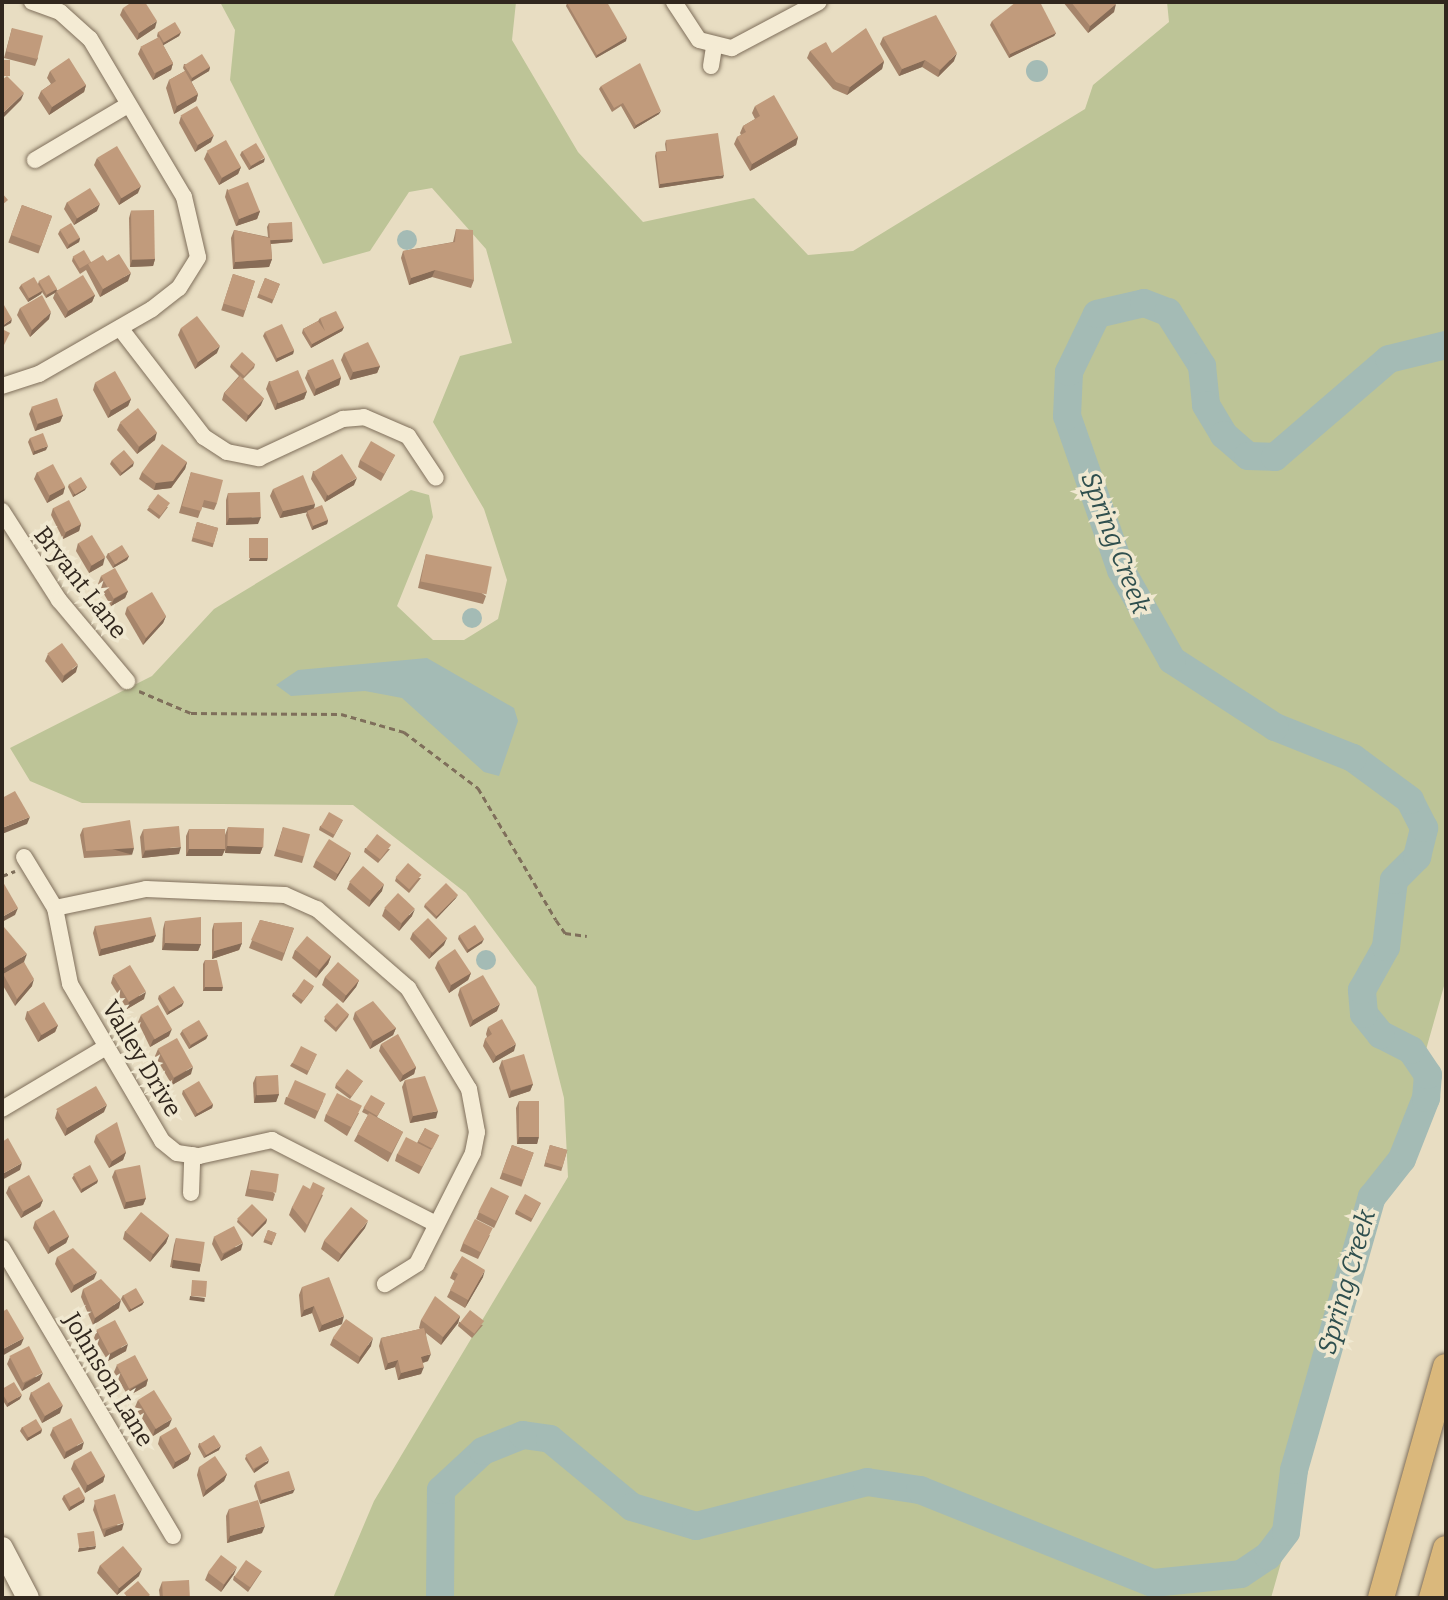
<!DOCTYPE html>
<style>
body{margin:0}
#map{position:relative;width:1448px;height:1600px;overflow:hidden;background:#e8ddc2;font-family:Bitter,serif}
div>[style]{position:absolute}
.green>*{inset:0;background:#bdc497}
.water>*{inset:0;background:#a4bbb5}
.round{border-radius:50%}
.river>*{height:28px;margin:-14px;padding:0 14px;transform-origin:14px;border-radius:14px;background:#a4bbb5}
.path>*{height:3px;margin-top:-1.5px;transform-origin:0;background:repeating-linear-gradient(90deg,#7f6f5b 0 6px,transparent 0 10px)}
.roads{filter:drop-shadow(0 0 2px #7f6f5b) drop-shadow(0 0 2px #7f6f5b)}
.minor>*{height:16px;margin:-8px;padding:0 8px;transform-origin:8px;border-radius:8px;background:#f4ebd4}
.secondary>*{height:22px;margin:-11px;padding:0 11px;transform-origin:11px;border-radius:11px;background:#f4ebd4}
.trunk>*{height:26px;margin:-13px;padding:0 13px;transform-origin:13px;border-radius:13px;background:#dab87c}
.wall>*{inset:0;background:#a6856b;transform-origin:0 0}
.shaded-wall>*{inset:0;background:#876c57;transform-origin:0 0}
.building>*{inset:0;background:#c19b7c;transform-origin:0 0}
span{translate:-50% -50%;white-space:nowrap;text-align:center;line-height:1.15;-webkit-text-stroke:7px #f0e8d0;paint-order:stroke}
.street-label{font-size:24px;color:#31271e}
.water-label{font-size:26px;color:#2f4f4e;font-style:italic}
.frame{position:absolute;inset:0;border:4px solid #31271e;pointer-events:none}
</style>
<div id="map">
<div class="green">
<div style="clip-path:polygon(220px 2px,516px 2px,512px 40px,578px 152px,643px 222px,754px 198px,808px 255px,853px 251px,1085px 109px,1093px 85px,1169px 22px,1167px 2px,1446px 2px,1446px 979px,1271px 1598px,333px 1598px,374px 1501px,568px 1177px,564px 1098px,536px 987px,466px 893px,353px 805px,82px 803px,30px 781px,10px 748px,152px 676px,214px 609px,411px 490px,429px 495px,433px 517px,397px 606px,433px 640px,464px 640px,498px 619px,507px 580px,484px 509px,433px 422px,460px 356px,512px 343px,486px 249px,432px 188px,409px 192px,370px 251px,323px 264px,230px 80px,235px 30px)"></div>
</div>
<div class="water">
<div class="round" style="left:1026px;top:60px;width:22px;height:22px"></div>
<div class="round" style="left:397px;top:230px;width:20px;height:20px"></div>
<div class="round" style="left:462px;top:608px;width:20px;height:20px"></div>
<div style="clip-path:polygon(427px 658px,514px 708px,518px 721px,499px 776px,484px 772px,402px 698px,365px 691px,291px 696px,276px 685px,298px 670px)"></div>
<div class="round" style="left:476px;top:950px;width:20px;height:20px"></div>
</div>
<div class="river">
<div style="left:440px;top:1598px;width:108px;rotate:-89.5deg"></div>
<div style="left:441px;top:1490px;width:57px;rotate:-42.9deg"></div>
<div style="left:483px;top:1451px;width:43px;rotate:-21.8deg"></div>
<div style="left:523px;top:1435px;width:27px;rotate:8deg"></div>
<div style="left:550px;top:1439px;width:107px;rotate:39.7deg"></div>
<div style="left:632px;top:1507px;width:67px;rotate:16.5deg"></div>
<div style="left:696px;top:1526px;width:177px;rotate:-14.4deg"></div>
<div style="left:867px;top:1482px;width:54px;rotate:8.6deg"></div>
<div style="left:920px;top:1490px;width:251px;rotate:21.8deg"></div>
<div style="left:1153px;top:1583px;width:88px;rotate:-5.8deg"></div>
<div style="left:1241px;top:1574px;width:32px;rotate:-34deg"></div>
<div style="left:1268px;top:1556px;width:30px;rotate:-53deg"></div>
<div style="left:1286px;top:1532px;width:63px;rotate:-82.6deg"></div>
<div style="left:1294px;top:1470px;width:284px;rotate:-74.1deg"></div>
<div style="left:1372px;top:1197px;width:48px;rotate:-51.7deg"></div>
<div style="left:1402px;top:1159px;width:66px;rotate:-68.5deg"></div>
<div style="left:1426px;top:1098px;width:23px;rotate:-85deg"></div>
<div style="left:1428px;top:1075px;width:30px;rotate:-124deg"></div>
<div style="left:1411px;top:1050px;width:34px;rotate:-153deg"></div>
<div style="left:1381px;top:1035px;width:27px;rotate:-129deg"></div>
<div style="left:1364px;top:1014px;width:24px;rotate:-95deg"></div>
<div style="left:1362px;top:990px;width:49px;rotate:-60.8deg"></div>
<div style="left:1386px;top:947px;width:67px;rotate:-83.2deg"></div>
<div style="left:1394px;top:880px;width:33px;rotate:-45deg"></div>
<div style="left:1417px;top:857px;width:30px;rotate:-76deg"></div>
<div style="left:1424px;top:828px;width:31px;rotate:-117deg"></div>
<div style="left:1410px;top:800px;width:71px;rotate:-143.6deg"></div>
<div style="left:1353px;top:758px;width:84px;rotate:-158.3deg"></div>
<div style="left:1275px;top:727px;width:123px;rotate:-147deg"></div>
<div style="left:1172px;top:660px;width:103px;rotate:-119.5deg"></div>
<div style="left:1121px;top:570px;width:163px;rotate:-109.3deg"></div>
<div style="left:1067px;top:416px;width:44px;rotate:-87.4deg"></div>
<div style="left:1069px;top:372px;width:64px;rotate:-64.2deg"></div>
<div style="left:1097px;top:314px;width:48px;rotate:-13.2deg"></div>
<div style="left:1144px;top:303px;width:26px;rotate:21deg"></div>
<div style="left:1168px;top:312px;width:64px;rotate:57.8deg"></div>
<div style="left:1202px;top:366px;width:39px;rotate:84deg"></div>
<div style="left:1206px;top:405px;width:35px;rotate:59deg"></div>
<div style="left:1224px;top:435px;width:32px;rotate:41deg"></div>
<div style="left:1248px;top:456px;width:27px;rotate:2deg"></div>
<div style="left:1275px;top:457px;width:150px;rotate:-40.7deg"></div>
<div style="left:1389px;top:359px;width:59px;rotate:-13.8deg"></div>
</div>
<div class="path">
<div style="left:139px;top:691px;width:56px;rotate:22.9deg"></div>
<div style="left:191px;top:713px;width:150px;rotate:0.4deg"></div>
<div style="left:341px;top:714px;width:66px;rotate:15.9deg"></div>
<div style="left:404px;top:732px;width:93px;rotate:37.1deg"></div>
<div style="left:478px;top:788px;width:153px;rotate:59.4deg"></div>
<div style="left:556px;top:920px;width:16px;rotate:55deg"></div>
<div style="left:565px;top:933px;width:22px;rotate:8deg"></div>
<div style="left:2px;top:876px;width:14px;rotate:-21deg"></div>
</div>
<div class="roads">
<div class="minor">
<div style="left:674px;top:2px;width:45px;rotate:56.7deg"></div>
<div style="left:699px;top:40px;width:34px;rotate:14deg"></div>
<div style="left:732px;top:48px;width:98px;rotate:-27.9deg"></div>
<div style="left:711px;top:66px;width:19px;rotate:-81deg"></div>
<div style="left:35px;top:160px;width:108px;rotate:-30.6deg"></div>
<div style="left:120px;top:328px;width:138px;rotate:52.4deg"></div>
<div style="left:204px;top:437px;width:27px;rotate:33deg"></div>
<div style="left:227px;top:452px;width:33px;rotate:11deg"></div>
<div style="left:259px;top:458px;width:93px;rotate:-24.9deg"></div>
<div style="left:343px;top:419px;width:21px;rotate:-5deg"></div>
<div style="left:364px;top:417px;width:48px;rotate:23.4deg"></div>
<div style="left:408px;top:436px;width:50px;rotate:56.3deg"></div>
<div style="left:2px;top:386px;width:39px;rotate:-18deg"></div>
<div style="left:39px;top:374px;width:130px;rotate:-29.9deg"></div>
<div style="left:152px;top:309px;width:34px;rotate:-38deg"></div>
<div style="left:179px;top:288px;width:36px;rotate:-58deg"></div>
<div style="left:198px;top:257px;width:62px;rotate:-103.1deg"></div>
<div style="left:184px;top:197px;width:184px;rotate:-120.7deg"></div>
<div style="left:90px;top:39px;width:40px;rotate:-138deg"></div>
<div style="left:60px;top:12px;width:30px;rotate:-160deg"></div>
<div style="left:2px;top:511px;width:106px;rotate:57.4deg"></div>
<div style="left:59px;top:600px;width:106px;rotate:50deg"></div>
<div style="left:24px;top:857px;width:60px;rotate:58.7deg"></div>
<div style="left:55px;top:908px;width:77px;rotate:78.8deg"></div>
<div style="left:70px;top:984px;width:182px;rotate:59.6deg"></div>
<div style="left:162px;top:1141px;width:19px;rotate:39deg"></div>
<div style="left:177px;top:1153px;width:22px;rotate:8deg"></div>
<div style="left:199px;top:1156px;width:75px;rotate:-12.4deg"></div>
<div style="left:272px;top:1140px;width:184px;rotate:27.1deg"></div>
<div style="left:55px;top:908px;width:93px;rotate:-11.8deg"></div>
<div style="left:146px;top:889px;width:139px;rotate:2.5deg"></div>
<div style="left:285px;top:895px;width:35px;rotate:24deg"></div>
<div style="left:317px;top:909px;width:121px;rotate:41deg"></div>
<div style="left:408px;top:988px;width:118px;rotate:58.9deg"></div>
<div style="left:469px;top:1089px;width:44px;rotate:79.5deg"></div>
<div style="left:477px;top:1132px;width:21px;rotate:101deg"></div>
<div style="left:473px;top:1153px;width:124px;rotate:116.8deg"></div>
<div style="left:417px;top:1264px;width:38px;rotate:148deg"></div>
<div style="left:2px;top:1109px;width:121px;rotate:-30.8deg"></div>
<div style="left:191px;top:1193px;width:38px;rotate:-88deg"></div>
<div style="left:2px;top:1248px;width:335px;rotate:59.3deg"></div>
</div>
<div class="secondary">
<div style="left:2px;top:1548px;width:56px;rotate:62.5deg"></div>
</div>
<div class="trunk">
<div style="left:1381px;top:1598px;width:240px;rotate:-74.3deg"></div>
<div style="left:1432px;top:1598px;width:51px;rotate:-74.1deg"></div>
</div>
</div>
<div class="wall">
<div style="clip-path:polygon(1063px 2px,1115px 2px,1114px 12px,1088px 33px)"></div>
<div style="clip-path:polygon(567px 3px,626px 41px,596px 58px,566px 6px)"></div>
<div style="clip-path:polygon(123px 8px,155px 28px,137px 40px,120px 15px)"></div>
<div style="clip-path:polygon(992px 21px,1056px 33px,1054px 36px,1009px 58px,990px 25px)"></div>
<div style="clip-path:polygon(12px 28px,38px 58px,35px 66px,4px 58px)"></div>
<div style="clip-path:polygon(158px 32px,181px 32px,179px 36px,163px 45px,173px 63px,171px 70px,153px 80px,138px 54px,141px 47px,158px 38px,157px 36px)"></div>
<div style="clip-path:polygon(883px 37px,954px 61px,938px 77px,922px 67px,899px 76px,880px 44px)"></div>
<div style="clip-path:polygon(810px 51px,832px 53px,884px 61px,882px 69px,847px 95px,833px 89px,807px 58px)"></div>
<div style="clip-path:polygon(184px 64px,210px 67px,209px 71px,191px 81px,198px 94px,196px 101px,174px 114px,166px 88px,169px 80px,185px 71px,183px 68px)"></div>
<div style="clip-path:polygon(50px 71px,86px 85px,84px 92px,49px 115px,38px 98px,41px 91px,51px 84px,47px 78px)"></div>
<div style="clip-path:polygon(601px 86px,659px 114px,634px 129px,621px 106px,612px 112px,599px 89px)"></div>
<div style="clip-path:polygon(755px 106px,798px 137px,796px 145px,750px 171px,734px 144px,737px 137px,741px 135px,740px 133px,743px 126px,755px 119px,752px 113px)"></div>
<div style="clip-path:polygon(181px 116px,211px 142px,195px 152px,179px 123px)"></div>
<div style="clip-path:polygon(666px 140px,723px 178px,659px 188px,655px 156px,656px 152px,666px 151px,665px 144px)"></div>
<div style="clip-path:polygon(242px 151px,264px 162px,249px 170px,240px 155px)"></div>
<div style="clip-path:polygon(207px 152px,241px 167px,238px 174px,219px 185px,204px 159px)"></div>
<div style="clip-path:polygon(97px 158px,138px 193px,119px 205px,94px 165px)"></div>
<div style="clip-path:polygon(227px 189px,260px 211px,257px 219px,236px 226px,225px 197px)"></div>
<div style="clip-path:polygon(67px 202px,97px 211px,74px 225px,64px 209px)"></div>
<div style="left:22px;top:205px;width:32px;height:40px;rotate:20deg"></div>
<div style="clip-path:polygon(131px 211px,155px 259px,153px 266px,130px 267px,129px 218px)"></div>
<div style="clip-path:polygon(269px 223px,292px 242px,271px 244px,272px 259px,269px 267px,233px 269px,231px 238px,234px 230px,268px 237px,267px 227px)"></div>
<div style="clip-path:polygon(456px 229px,474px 280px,471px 288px,432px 277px,409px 285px,401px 258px,403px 251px,453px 242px)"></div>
<div style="clip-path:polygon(60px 230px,80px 238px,79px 242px,67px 249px,58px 234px)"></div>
<div style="clip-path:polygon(73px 257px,91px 262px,107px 261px,128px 281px,100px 297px,86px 270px,80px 274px,72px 261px)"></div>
<div style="left:233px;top:274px;width:23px;height:38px;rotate:18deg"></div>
<div style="left:265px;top:278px;width:16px;height:21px;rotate:22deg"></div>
<div style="clip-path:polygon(39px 281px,57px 290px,95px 295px,92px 302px,65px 318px,53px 298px,55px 293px,46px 298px,42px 292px,41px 294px,28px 302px,19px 288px,21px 285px,38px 284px)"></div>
<div style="clip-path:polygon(20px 308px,49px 319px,30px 337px,17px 315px)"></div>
<div style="clip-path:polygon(320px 318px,344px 327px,342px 331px,311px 348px,302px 333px,303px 329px,318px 321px)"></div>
<div style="clip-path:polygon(181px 328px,217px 353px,195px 369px,178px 335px)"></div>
<div style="clip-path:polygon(265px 332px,294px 350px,293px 354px,276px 362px,263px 336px)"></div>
<div style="clip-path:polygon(344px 353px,380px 366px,377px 373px,350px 380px,341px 360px)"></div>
<div style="clip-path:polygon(231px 364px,255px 364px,254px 368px,243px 379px,261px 405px,246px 422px,222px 400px,224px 393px,239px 376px,230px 367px)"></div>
<div style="clip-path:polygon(308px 371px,341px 377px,339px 385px,314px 396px,305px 378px)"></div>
<div style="clip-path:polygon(269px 381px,307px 391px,304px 399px,275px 410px,266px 389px)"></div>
<div style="clip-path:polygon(95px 383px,131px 399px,128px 406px,108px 418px,93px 390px)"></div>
<div style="clip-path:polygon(32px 407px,63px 415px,60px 422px,35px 431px,29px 414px)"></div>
<div style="clip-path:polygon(120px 423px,155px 440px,137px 454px,117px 430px)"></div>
<div style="clip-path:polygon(30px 438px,46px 450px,33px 455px,28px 442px)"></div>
<div style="clip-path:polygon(395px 455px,381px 481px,358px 467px,360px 460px)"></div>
<div style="clip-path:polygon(112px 460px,133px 466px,120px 476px,110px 464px)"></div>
<div style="clip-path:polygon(187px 462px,185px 469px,171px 488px,154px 490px,139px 479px,142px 472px)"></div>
<div style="clip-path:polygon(313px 471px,354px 485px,325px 502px,311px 479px)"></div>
<div style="clip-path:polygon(37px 472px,65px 487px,63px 494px,47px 503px,34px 479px)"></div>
<div style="clip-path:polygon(191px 472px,217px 503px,214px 510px,202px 507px,198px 518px,179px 513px)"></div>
<div style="clip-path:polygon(69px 484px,85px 490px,73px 497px,68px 487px)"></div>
<div style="clip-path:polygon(273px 489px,315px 504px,314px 509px,328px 520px,327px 524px,312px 530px,306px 515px,307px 512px,280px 518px,270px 496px)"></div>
<div style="clip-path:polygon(228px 493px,258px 524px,226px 525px,226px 500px)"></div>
<div style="clip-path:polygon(149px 507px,168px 507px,159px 519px,147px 510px)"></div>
<div style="clip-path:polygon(53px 508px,81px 524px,79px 531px,63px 539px,51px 515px)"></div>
<div style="left:197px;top:522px;width:22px;height:20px;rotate:16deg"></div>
<div style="clip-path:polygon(78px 543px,103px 565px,89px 573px,76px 551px)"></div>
<div style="clip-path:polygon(108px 553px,129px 556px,127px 560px,113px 568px,106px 557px)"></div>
<div style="clip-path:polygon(426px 554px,486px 596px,483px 604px,418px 588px)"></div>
<div style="clip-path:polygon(101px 576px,128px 591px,125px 598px,111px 606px,98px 584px)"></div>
<div style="clip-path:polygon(127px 607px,166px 616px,163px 623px,143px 645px,125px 614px)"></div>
<div style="clip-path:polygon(48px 654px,76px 672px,62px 683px,45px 661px)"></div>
<div style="clip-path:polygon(343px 820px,333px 838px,319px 830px,320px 826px)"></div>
<div style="clip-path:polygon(228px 827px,263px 846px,260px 854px,225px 853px,225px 850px,222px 856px,186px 856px,186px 836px,189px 829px,225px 835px)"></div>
<div style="clip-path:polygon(283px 827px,304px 856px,302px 863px,274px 856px)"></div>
<div style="clip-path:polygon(83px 828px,132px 855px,84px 858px,80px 835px)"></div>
<div style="clip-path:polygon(143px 830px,179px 854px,142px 858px,140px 837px)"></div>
<div style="clip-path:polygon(365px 848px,390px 849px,378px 863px,364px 852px)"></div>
<div style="clip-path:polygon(351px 853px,348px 860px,335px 881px,313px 867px,316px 860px)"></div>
<div style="clip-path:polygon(396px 878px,421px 878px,409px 893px,395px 881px)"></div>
<div style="clip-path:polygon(350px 882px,382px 891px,369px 907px,347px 889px)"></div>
<div style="clip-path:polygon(456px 898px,436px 919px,424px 907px,425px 904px)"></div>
<div style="clip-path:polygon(385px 908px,412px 916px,399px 931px,382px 916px)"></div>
<div style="clip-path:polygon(260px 920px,294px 928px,282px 961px,249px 948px)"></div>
<div style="clip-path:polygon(165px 921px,201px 944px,198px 951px,162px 950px,163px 929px)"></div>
<div style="clip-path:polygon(214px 923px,242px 943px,239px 950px,212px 959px,212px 930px)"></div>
<div style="clip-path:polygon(95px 926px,156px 935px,153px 942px,99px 956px,93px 933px)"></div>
<div style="clip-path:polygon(2px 928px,24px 962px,32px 986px,15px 1006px,2px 984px)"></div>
<div style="clip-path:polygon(413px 932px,444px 945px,429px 959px,410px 939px)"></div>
<div style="clip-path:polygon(459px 935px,482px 943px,467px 953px,458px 939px)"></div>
<div style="clip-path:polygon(295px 950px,331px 956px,328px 964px,316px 978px,292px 958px)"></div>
<div style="clip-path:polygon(205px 960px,222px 991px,203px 991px,203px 964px)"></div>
<div style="clip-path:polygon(438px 961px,471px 973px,468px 980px,449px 993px,435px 968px)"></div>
<div style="clip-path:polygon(113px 976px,144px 999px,127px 1009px,111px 983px)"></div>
<div style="clip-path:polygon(325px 977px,359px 980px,356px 987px,343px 1003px,322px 985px)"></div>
<div style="clip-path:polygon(314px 986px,312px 990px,301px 1004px,292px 996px,293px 993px)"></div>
<div style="clip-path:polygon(460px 988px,497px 1011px,470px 1027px,458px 995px)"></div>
<div style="clip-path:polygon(159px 995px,182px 1006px,167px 1015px,158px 999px)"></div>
<div style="clip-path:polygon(27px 1011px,58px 1025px,55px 1032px,38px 1042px,25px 1019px)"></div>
<div style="clip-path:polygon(355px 1012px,396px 1028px,393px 1035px,370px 1049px,353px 1019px)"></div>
<div style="clip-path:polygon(349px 1014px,348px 1017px,336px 1032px,324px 1021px,325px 1018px)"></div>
<div style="clip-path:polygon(141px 1015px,169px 1036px,150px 1047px,138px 1022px)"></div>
<div style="clip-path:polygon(488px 1027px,514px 1051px,493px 1063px,483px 1046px,485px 1039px,487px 1037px,486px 1034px)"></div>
<div style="clip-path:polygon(182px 1031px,208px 1035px,206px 1039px,189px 1049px,180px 1034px)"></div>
<div style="clip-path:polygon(381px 1044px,416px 1067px,414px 1074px,400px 1082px,379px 1051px)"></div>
<div style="clip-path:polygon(158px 1049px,191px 1074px,172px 1085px,155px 1056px)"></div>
<div style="clip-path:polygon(315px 1058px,307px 1075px,290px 1066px,292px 1063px)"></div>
<div style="clip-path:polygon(502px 1060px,533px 1084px,530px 1091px,509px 1098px,499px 1068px)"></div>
<div style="clip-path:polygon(256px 1076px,279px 1094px,276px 1102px,254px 1103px,253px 1083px)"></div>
<div style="clip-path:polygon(405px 1080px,436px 1118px,410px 1123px,402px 1087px)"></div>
<div style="clip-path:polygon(363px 1081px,350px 1099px,335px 1088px,336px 1084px)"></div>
<div style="clip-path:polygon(183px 1090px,213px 1104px,212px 1108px,195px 1117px,182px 1094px)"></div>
<div style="clip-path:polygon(286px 1097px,323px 1101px,315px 1119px,284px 1104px)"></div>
<div style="clip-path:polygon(519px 1101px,539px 1136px,537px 1144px,517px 1144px,516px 1108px)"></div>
<div style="clip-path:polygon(385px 1103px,377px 1117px,403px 1132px,388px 1162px,354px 1141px,368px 1115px,362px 1112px,364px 1108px)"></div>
<div style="clip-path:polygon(57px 1111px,104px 1112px,65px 1136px,55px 1118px)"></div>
<div style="clip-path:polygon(359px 1113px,347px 1136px,324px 1121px,326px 1114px)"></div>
<div style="clip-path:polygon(425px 1128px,437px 1139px,419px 1174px,395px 1161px,397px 1154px,417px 1143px)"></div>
<div style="clip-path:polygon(96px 1135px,126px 1152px,123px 1160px,109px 1168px,94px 1142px)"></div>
<div style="left:512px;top:1145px;width:23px;height:36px;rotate:20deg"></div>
<div style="left:550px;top:1145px;width:18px;height:22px;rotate:16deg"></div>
<div style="clip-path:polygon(115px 1170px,146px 1198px,143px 1205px,124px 1209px,112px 1177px)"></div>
<div style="clip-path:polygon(251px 1170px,275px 1194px,273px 1201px,245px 1196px)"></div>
<div style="clip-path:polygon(74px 1175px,98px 1180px,97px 1183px,81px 1193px,72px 1178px)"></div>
<div style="clip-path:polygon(9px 1186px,43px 1200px,40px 1207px,21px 1218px,6px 1193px)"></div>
<div style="clip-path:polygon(310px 1189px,323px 1195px,305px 1233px,289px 1215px,292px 1207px)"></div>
<div style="clip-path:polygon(509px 1196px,494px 1228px,476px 1219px,479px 1212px)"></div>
<div style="clip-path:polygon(541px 1203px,531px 1222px,515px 1214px,516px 1210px)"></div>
<div style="clip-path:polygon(238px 1219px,267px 1219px,266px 1223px,252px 1237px,237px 1222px)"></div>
<div style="clip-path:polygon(35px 1221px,69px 1236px,66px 1243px,48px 1254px,33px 1228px)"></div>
<div style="clip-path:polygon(365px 1228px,338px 1262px,321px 1249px,324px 1241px)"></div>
<div style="left:268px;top:1230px;width:9px;height:13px;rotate:21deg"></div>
<div style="clip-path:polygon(125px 1231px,169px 1235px,166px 1243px,150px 1262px,123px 1239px)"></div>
<div style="clip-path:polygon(490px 1235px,478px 1259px,460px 1251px,463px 1243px)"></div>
<div style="clip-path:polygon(214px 1237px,241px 1250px,221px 1261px,212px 1244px)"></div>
<div style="clip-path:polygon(176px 1238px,201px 1264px,199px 1271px,170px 1267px,174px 1245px)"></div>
<div style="clip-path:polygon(57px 1257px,94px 1279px,71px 1293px,55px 1264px)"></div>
<div style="clip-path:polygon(453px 1271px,483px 1277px,465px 1308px,447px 1297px,455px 1281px,450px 1278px)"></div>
<div style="clip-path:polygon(302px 1287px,342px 1324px,319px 1332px,312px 1313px,301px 1317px,299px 1295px)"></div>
<div style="clip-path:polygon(83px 1289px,119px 1308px,93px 1325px,81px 1297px)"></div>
<div style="clip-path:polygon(123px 1295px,144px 1302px,142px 1305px,129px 1312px,121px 1299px)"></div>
<div style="clip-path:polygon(460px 1316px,458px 1323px,441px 1345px,426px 1333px,428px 1361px,423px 1363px,421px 1374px,398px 1380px,395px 1367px,385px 1370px,379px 1346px,381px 1338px,420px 1329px,419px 1328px,421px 1320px)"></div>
<div style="clip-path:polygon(459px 1322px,483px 1325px,472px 1338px,458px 1326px)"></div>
<div style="clip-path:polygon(97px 1330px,126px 1351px,108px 1361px,94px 1338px)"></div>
<div style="clip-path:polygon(333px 1338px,371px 1346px,358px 1364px,330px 1345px)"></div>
<div style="clip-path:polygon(10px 1357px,40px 1380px,22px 1391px,7px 1364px)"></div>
<div style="clip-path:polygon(117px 1365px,148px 1379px,146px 1386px,128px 1396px,114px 1372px)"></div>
<div style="clip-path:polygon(2px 1389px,20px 1399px,7px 1407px,2px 1399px)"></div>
<div style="clip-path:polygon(31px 1392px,60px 1413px,42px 1423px,29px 1399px)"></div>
<div style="clip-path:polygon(138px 1400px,169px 1426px,153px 1436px,135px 1407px)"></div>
<div style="clip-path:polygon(22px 1427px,42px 1429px,41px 1433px,27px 1441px,20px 1431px)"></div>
<div style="clip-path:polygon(53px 1428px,82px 1449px,64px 1459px,50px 1435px)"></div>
<div style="clip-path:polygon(160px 1436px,191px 1453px,188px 1460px,173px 1469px,158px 1444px)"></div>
<div style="clip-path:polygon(199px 1443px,219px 1450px,204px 1458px,198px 1447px)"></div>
<div style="clip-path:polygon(246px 1456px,268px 1463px,254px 1473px,245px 1459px)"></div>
<div style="clip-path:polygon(74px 1461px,105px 1475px,103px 1482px,85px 1493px,71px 1469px)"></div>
<div style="clip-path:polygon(199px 1467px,227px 1474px,224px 1481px,203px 1497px,197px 1475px)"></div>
<div style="clip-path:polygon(256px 1482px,293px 1493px,260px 1504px,254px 1486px)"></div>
<div style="clip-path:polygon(64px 1495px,84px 1502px,69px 1511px,62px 1499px)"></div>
<div style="clip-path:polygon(95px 1502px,122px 1530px,104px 1537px,93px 1510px)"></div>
<div style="clip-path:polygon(229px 1509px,262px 1533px,227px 1543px,226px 1516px)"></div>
<div style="clip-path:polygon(100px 1565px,139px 1576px,117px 1595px,97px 1573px)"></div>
<div style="clip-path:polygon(262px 1571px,248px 1592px,233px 1580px,234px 1576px)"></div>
<div style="clip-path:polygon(208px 1573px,234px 1574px,221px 1592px,205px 1580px)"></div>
<div style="clip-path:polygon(162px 1582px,190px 1598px,160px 1598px,159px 1590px)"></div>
</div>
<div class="shaded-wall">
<div style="clip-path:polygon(1116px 4px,1114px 12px,1088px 33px,1090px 26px)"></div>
<div style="clip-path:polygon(157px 21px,155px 28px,137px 40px,139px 33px)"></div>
<div style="clip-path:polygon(181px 32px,179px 36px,162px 46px,164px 42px)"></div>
<div style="clip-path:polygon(1056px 33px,1054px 36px,1009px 58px,1010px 54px)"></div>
<div style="clip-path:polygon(627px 37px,626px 41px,596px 58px,597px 55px)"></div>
<div style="clip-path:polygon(957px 53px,954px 61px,938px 77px,940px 70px)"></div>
<div style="clip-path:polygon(925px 60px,922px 67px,899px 76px,902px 69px)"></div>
<div style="clip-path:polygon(884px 61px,882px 69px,847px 95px,850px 87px)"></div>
<div style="clip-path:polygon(173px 63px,171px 70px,153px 80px,156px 73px)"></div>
<div style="clip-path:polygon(210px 67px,209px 71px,191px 82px,192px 78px)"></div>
<div style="clip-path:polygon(86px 85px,84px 92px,49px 115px,52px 107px)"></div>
<div style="clip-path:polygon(24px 93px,21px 100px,2px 119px,2px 114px)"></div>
<div style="clip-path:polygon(198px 94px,196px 101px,174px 114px,177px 106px)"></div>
<div style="clip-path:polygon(661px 111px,659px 114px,634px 129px,636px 125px)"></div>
<div style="clip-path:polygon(214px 135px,211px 142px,195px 152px,198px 145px)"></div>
<div style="clip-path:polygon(798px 137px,796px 145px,750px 171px,752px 164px)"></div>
<div style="clip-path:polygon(265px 158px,264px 162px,249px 170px,251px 166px)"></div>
<div style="clip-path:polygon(241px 167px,238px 174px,219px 185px,222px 178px)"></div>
<div style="clip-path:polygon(724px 175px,723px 178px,659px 188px,660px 184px)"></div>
<div style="clip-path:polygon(141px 186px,138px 193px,119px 205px,121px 198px)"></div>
<div style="clip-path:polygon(100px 204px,97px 211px,74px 225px,77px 218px)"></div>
<div style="clip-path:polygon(260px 211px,257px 219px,236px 226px,239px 219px)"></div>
<div style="clip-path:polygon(80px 238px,79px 242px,67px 249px,69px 245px)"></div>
<div style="clip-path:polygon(293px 239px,292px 242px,268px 244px,270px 240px)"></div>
<div style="clip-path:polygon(155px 259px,153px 266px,130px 267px,132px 260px)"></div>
<div style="clip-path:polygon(272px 259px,269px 267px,233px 269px,235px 262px)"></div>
<div style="clip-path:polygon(435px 270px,432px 277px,409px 285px,411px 278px)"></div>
<div style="clip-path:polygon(131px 273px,128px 281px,100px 297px,103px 289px)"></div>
<div style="clip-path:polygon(57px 289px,56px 292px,46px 298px,47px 295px)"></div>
<div style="clip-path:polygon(42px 291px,41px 294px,28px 302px,29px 298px)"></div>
<div style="clip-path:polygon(95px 295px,92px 302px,65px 318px,68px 311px)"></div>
<div style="clip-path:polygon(51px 312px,49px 319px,30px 337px,32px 330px)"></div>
<div style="clip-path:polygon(12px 319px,11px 323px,2px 328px,2px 326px)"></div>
<div style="clip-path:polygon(344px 327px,342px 331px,311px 348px,312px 344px)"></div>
<div style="clip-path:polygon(220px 346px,217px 353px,195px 369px,198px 362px)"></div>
<div style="clip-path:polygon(294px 350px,293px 354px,276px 362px,277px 358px)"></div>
<div style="clip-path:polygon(380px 366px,377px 373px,350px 380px,353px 372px)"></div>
<div style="clip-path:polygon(341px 377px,339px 385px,314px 396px,316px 389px)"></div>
<div style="clip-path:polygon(307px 391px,304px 399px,275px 410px,277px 403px)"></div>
<div style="clip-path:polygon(264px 398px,261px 405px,246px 422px,248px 415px)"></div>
<div style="clip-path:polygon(131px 399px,128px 406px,108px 418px,111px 410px)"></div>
<div style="clip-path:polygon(63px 415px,60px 422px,35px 431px,38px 424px)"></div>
<div style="clip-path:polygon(157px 432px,155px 440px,137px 454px,139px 447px)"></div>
<div style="clip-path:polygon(48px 446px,46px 450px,33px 455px,34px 451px)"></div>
<div style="clip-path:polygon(134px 462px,133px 466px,120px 476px,122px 472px)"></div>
<div style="clip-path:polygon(187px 462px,185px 469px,171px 488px,154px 490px,156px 483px)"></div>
<div style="clip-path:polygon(357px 478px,354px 485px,325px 502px,327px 495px)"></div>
<div style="clip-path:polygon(65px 487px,63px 494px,47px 503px,50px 495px)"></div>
<div style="clip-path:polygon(87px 487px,85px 490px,73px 497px,74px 494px)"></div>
<div style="clip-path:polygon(315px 504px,313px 511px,280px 518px,283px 511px)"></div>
<div style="clip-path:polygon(261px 517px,258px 524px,226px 525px,229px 518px)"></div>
<div style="clip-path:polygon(328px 520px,327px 524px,312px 530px,313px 526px)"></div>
<div style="clip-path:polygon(81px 524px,79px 531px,63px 539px,66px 532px)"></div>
<div style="clip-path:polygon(129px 556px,127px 560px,113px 568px,115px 564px)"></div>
<div style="clip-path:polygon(105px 557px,103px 565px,89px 573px,91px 566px)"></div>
<div style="clip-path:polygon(268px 557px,267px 561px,249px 561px,250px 558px)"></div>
<div style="clip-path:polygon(128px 591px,125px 598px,111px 606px,114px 599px)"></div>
<div style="clip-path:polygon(166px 616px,163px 623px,143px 645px,146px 638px)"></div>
<div style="clip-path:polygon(78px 665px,76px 672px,62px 683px,64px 676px)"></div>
<div style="clip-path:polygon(30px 817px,27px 824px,2px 834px,2px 828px)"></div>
<div style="clip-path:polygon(227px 846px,263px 846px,260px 854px,225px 853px)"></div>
<div style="clip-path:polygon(181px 847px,179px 854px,142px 858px,145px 851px)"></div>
<div style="left:134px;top:848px;width:7px;height:48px;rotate:106deg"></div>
<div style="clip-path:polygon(189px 849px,225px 849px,222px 856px,186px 856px)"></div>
<div style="clip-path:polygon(351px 853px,348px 860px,335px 881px,338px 873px)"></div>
<div style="clip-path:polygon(384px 884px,382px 891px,369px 907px,371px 900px)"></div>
<div style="clip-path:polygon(458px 895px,456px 898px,436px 919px,437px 915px)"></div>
<div style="clip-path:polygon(18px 908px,15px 915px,2px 922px,2px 917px)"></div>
<div style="clip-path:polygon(415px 909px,412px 916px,399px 931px,402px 923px)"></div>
<div style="clip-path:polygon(156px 935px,153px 942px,99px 956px,101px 949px)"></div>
<div style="clip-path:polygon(447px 938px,444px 945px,429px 959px,432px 952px)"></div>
<div style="clip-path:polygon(484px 939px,482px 943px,467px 953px,468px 949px)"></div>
<div style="clip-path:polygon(165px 943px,201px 944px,198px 951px,162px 950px)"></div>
<div style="clip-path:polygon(242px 943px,239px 950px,212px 959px,214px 951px)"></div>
<div style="clip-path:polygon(27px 954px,24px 962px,2px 975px,4px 968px)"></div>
<div style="clip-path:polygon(331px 956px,328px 964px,316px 978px,319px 971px)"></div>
<div style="clip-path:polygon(471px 973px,468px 980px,449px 993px,451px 985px)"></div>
<div style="clip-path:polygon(34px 979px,32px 986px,15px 1006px,17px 999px)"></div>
<div style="clip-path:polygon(359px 980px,356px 987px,343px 1003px,346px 995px)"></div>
<div style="clip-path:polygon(205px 987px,223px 987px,222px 991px,203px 991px)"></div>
<div style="clip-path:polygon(146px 992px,144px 999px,127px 1009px,129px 1002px)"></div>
<div style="clip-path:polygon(184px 1002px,182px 1006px,167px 1015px,169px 1011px)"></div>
<div style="clip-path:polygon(500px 1004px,497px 1011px,470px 1027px,473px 1020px)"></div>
<div style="clip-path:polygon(58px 1025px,55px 1032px,38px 1042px,41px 1035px)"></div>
<div style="clip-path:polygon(396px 1028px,393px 1035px,370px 1049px,373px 1041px)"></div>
<div style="clip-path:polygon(172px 1029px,169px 1036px,150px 1047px,153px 1040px)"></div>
<div style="clip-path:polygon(208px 1035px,206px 1039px,189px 1049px,191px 1045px)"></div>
<div style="clip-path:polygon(516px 1044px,514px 1051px,493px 1063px,496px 1056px)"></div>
<div style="clip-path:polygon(193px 1067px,191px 1074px,172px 1085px,174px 1078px)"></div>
<div style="clip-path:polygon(416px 1067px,414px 1074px,400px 1082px,403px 1075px)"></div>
<div style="clip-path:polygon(533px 1084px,530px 1091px,509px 1098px,511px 1091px)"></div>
<div style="clip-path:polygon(279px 1094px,276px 1102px,254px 1103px,256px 1095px)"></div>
<div style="clip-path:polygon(213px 1104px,212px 1108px,195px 1117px,197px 1113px)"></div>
<div style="clip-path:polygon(107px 1105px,104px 1112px,65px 1136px,67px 1128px)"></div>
<div style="clip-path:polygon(438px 1111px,436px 1118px,410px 1123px,413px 1116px)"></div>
<div style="clip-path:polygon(539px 1136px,537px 1144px,517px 1144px,519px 1137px)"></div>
<div style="clip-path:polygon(126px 1152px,123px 1160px,109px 1168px,112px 1161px)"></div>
<div style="clip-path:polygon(22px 1163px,20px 1170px,2px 1180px,4px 1173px)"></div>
<div style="clip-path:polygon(98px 1180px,97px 1183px,81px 1193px,82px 1189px)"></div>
<div style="clip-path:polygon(146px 1198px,143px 1205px,124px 1209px,126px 1202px)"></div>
<div style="clip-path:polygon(43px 1200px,40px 1207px,21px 1218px,24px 1211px)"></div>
<div style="clip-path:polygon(267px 1219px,266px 1223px,252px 1237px,253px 1234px)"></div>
<div style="clip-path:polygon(368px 1221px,365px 1228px,338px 1262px,341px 1255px)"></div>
<div style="clip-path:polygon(169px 1235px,166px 1243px,150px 1262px,153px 1254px)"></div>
<div style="clip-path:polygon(69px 1236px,66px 1243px,48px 1254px,50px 1247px)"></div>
<div style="clip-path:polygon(243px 1243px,241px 1250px,221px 1261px,224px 1254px)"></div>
<div style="left:173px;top:1260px;width:28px;height:8px;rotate:8deg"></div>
<div style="clip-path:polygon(485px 1270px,483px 1277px,465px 1308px,468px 1300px)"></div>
<div style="clip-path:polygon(97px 1272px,94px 1279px,71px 1293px,74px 1285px)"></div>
<div style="left:190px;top:1296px;width:15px;height:4px;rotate:8deg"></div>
<div style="clip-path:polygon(121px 1300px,119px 1308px,93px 1325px,95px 1318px)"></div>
<div style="clip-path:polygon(144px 1302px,142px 1305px,129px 1312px,130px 1309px)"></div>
<div style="clip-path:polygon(314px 1306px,312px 1313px,301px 1317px,304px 1310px)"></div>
<div style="clip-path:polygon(344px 1316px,342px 1324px,319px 1332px,322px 1325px)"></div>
<div style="clip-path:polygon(460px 1316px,458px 1323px,441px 1345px,443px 1337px)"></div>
<div style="clip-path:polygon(24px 1338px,21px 1345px,2px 1356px,3px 1349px)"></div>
<div style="clip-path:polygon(373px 1338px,371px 1346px,358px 1364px,360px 1357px)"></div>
<div style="clip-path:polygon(128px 1344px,126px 1351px,108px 1361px,110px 1354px)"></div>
<div style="clip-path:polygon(431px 1354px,428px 1361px,418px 1364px,421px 1357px)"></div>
<div style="clip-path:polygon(398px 1360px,395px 1367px,385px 1370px,388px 1363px)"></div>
<div style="clip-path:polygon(424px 1367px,421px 1374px,398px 1380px,401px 1373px)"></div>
<div style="clip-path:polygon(43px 1373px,40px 1380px,22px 1391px,25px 1383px)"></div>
<div style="clip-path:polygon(148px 1379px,146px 1386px,128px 1396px,131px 1389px)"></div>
<div style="clip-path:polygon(22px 1395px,20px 1399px,7px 1407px,8px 1403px)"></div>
<div style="clip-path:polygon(63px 1405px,60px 1413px,42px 1423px,45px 1416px)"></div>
<div style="clip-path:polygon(172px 1419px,169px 1426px,153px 1436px,155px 1429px)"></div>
<div style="clip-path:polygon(42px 1429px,41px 1433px,27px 1441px,28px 1437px)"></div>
<div style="clip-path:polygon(84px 1442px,82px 1449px,64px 1459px,66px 1452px)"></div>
<div style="clip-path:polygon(221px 1446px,219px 1450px,204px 1458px,206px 1455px)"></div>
<div style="clip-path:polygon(191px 1453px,188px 1460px,173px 1469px,175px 1462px)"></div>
<div style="clip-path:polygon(269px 1460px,268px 1463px,254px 1473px,255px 1469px)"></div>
<div style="clip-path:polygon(227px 1474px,224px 1481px,203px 1497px,206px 1490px)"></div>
<div style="clip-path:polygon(105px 1475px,103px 1482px,85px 1493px,87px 1485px)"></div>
<div style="clip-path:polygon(295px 1489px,293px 1493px,260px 1504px,262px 1500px)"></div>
<div style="clip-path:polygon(85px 1498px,84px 1502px,69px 1511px,70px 1507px)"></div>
<div style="clip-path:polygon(124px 1523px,122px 1530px,104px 1537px,106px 1530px)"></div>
<div style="clip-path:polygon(265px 1526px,262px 1533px,227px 1543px,230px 1536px)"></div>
<div style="clip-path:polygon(96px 1546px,95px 1549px,78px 1552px,79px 1548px)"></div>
<div style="clip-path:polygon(237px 1567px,234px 1574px,221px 1592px,224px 1585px)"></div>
<div style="clip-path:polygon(142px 1569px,139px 1576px,117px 1595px,119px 1588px)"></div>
</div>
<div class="building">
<div style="clip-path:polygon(132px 2px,145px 2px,157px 21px,139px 33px,123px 8px)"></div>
<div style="clip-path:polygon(568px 2px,607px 2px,627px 37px,597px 55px,567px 3px)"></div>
<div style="clip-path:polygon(1016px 2px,1040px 2px,1056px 33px,1010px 54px,992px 21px)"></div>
<div style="clip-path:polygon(1071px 2px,1115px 2px,1116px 4px,1090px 26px)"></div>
<div style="clip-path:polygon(936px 15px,957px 53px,940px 70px,925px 60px,902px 69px,883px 37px)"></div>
<div style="left:175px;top:22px;width:12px;height:20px;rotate:59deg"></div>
<div style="left:12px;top:28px;width:32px;height:24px;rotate:14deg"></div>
<div style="clip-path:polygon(866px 28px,884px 61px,850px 87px,836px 82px,810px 51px,826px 42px,832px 53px)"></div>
<div style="left:159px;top:37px;width:30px;height:21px;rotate:62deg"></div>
<div style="left:202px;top:54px;width:15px;height:21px;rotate:58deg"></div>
<div style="clip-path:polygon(69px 58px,86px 85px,52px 107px,41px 91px,56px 81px,50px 71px)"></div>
<div style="left:2px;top:60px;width:8px;height:16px"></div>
<div style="clip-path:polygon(640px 63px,661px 111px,636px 125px,623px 103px,614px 108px,601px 86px)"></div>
<div style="clip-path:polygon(185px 71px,198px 94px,177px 106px,169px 80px)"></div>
<div style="clip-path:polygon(7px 76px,24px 93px,2px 114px,2px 80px)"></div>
<div style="clip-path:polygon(774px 95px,798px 137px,752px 164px,737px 137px,746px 132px,743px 126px,760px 116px,755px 106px)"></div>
<div style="left:197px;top:106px;width:34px;height:19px;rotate:60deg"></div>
<div style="clip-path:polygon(718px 133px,724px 175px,660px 184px,656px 152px,667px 151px,666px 140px)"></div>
<div style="left:226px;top:140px;width:31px;height:22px;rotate:61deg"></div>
<div style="left:256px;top:143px;width:17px;height:16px;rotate:59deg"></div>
<div style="left:117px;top:146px;width:47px;height:23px;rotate:59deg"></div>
<div style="left:248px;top:182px;width:31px;height:22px;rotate:68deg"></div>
<div style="left:90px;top:188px;width:19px;height:27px;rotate:58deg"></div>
<div style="clip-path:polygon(2px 193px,8px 200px,2px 205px)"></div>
<div style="left:22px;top:205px;width:32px;height:32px;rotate:20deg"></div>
<div style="left:154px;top:210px;width:49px;height:23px;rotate:89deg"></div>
<div style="left:292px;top:222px;width:17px;height:23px;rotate:87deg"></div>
<div style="left:71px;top:223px;width:17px;height:13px;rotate:59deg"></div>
<div style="clip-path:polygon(456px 229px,473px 230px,474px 280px,435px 270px,411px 278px,403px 251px,455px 242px)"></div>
<div style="clip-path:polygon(234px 230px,270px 238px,272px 259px,235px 262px)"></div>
<div style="left:84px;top:250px;width:14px;height:13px;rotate:60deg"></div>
<div style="clip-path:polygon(119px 254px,131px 273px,103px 289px,88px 264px,103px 255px,107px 261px)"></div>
<div style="left:233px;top:274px;width:23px;height:31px;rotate:18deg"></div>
<div style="left:49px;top:275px;width:16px;height:12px;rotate:60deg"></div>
<div style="left:83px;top:275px;width:23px;height:31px;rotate:59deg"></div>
<div style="left:34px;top:277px;width:16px;height:15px;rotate:60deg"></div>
<div style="left:265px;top:278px;width:16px;height:17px;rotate:22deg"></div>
<div style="clip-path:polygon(42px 295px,51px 312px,32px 330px,20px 308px)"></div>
<div style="clip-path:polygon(4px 305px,12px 319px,2px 326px,2px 306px)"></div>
<div style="clip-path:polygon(336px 311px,344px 327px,312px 344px,303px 329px,318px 321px,325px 331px,320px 318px)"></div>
<div style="clip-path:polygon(197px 316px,220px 346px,198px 362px,181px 328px)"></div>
<div style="left:282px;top:324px;width:29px;height:19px;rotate:65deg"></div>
<div style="clip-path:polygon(2px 329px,10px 333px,2px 349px)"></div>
<div style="clip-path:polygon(368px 342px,380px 366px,353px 372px,344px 353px)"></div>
<div style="left:242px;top:352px;width:18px;height:16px;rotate:43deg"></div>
<div style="left:333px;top:359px;width:20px;height:28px;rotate:66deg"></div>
<div style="left:298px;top:370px;width:23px;height:31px;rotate:67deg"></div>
<div style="left:115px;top:371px;width:32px;height:23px;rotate:60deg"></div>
<div style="left:240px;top:376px;width:33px;height:23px;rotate:43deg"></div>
<div style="left:57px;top:398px;width:18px;height:27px;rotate:71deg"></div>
<div style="left:138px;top:408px;width:31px;height:23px;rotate:52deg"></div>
<div style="left:43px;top:433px;width:14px;height:14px;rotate:69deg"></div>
<div style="left:371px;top:441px;width:28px;height:22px;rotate:30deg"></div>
<div style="clip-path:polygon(162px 444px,187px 462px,173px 481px,156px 483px,142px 472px)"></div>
<div style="left:124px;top:450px;width:16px;height:16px;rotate:50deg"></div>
<div style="left:342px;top:454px;width:28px;height:34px;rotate:58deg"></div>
<div style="left:53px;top:464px;width:26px;height:18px;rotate:62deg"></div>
<div style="clip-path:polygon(191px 472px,223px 480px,217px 503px,204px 500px,201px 511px,182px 506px)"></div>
<div style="clip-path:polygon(303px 475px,315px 504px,283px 511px,273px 489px)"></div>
<div style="left:81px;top:477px;width:12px;height:14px;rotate:59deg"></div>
<div style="left:260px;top:492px;width:25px;height:32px;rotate:88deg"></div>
<div style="left:158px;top:494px;width:15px;height:16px;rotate:37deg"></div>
<div style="left:69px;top:500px;width:27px;height:18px;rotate:63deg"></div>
<div style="left:322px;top:505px;width:16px;height:16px;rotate:68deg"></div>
<div style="left:197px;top:522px;width:22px;height:16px;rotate:16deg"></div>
<div style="left:92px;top:535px;width:26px;height:16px;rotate:59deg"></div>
<div style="left:249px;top:538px;width:19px;height:20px"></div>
<div style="left:122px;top:545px;width:13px;height:16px;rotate:58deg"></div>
<div style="left:426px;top:554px;width:67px;height:28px;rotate:11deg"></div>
<div style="left:115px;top:568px;width:26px;height:16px;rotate:61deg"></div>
<div style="clip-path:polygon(152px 592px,166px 616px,146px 638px,127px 607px)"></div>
<div style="left:62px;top:643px;width:27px;height:18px;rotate:54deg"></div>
<div style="clip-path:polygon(15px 791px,30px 817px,2px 828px,2px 798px)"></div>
<div style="left:329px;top:812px;width:16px;height:17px;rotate:30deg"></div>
<div style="clip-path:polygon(130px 820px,134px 848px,86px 851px,83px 828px)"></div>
<div style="left:179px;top:826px;width:21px;height:36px;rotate:85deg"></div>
<div style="left:228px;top:827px;width:36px;height:19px;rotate:2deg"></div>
<div style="left:283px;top:827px;width:28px;height:23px;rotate:15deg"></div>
<div style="left:189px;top:829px;width:36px;height:20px"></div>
<div style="left:377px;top:834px;width:18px;height:18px;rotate:38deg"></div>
<div style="left:329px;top:839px;width:26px;height:25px;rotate:32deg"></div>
<div style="left:408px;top:863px;width:18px;height:19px;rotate:41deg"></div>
<div style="left:363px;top:866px;width:28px;height:21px;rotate:41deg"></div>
<div style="clip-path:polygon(3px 882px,18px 908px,2px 917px,2px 883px)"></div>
<div style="left:446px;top:883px;width:17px;height:30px;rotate:45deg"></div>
<div style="left:398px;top:893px;width:23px;height:20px;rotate:43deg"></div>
<div style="clip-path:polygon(151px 917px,156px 935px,101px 949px,95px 926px)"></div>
<div style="clip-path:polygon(201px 917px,201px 944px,165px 943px,165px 921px)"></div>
<div style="left:428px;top:918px;width:28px;height:21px;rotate:46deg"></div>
<div style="clip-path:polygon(260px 920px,294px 928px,284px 953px,251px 940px)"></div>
<div style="clip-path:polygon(242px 922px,242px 943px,214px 951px,214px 923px)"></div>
<div style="left:475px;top:925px;width:17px;height:19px;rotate:57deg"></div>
<div style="clip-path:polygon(4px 927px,27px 954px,4px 968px,2px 964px,2px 928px)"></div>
<div style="left:307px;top:936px;width:31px;height:18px;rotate:40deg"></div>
<div style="clip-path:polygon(455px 949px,471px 973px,451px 985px,438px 961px)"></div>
<div style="clip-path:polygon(205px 960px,217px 960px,223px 987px,205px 987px)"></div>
<div style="clip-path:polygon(24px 962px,34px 979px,17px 999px,3px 974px)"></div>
<div style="left:338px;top:962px;width:28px;height:20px;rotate:41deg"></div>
<div style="left:130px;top:965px;width:31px;height:20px;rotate:59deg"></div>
<div style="clip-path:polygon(483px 975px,500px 1004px,473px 1020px,460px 988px)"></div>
<div style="left:304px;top:979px;width:12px;height:18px;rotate:35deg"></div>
<div style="left:174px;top:986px;width:19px;height:17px;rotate:58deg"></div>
<div style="clip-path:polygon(373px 1001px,396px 1028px,373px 1041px,355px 1012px)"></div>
<div style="left:44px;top:1002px;width:27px;height:19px;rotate:59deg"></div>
<div style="left:337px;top:1003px;width:16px;height:19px;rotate:43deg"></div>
<div style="left:158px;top:1005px;width:28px;height:20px;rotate:60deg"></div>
<div style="clip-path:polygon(502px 1019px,516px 1044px,496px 1056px,485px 1039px,492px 1034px,488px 1027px)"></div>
<div style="left:199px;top:1020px;width:17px;height:20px;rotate:59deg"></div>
<div style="clip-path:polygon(398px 1034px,416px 1067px,403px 1075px,381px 1044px)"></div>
<div style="left:177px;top:1038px;width:33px;height:22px;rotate:61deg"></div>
<div style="left:301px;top:1046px;width:18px;height:19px;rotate:27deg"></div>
<div style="left:524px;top:1054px;width:31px;height:23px;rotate:73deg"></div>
<div style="left:347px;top:1069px;width:20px;height:19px;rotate:37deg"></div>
<div style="left:278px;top:1075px;width:19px;height:22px;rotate:87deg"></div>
<div style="clip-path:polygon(425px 1076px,438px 1111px,413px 1116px,405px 1080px)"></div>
<div style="left:295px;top:1080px;width:34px;height:19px;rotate:24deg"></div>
<div style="left:199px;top:1081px;width:27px;height:18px;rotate:59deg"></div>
<div style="left:96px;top:1086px;width:22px;height:46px;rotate:60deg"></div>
<div style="left:337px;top:1093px;width:28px;height:24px;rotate:27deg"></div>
<div style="left:371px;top:1095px;width:16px;height:15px;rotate:30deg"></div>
<div style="left:519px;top:1101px;width:20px;height:36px"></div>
<div style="left:369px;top:1113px;width:39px;height:24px;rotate:29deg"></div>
<div style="clip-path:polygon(117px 1122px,126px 1152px,112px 1161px,96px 1135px)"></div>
<div style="left:425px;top:1128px;width:16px;height:15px;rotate:27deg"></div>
<div style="left:406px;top:1137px;width:28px;height:19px;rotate:27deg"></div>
<div style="clip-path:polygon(8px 1138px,22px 1163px,4px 1173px,2px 1170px,2px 1142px)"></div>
<div style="left:512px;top:1145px;width:23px;height:29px;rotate:20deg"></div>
<div style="left:550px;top:1145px;width:18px;height:18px;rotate:16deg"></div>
<div style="left:90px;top:1165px;width:17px;height:19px;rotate:62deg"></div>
<div style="clip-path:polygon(140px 1165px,146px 1198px,126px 1202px,115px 1170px)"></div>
<div style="left:251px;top:1170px;width:28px;height:19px;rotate:8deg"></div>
<div style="left:29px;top:1175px;width:29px;height:23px;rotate:61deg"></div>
<div style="clip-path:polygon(313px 1182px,325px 1188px,307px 1225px,292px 1207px,303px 1185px,310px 1189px)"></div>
<div style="left:491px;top:1187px;width:20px;height:28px;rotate:27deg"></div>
<div style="left:525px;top:1194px;width:18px;height:18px;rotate:29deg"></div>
<div style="left:252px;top:1204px;width:21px;height:21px;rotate:45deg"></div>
<div style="left:351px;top:1207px;width:22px;height:43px;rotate:39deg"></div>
<div style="left:54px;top:1210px;width:30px;height:22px;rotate:60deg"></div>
<div style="left:141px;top:1212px;width:36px;height:25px;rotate:39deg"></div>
<div style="left:475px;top:1219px;width:20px;height:27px;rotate:27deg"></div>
<div style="left:234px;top:1226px;width:19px;height:23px;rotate:62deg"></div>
<div style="left:268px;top:1230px;width:9px;height:10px;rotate:21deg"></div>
<div style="left:176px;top:1238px;width:29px;height:22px;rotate:8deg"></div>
<div style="clip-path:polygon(73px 1248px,97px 1272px,74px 1285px,57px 1257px)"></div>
<div style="clip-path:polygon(462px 1256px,485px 1270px,468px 1300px,450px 1290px,458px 1274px,453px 1271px)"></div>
<div style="clip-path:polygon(329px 1277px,344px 1316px,322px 1325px,314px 1306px,304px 1310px,302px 1287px)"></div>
<div style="clip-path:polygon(101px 1279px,121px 1300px,95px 1318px,83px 1289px)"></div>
<div style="left:192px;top:1280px;width:15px;height:16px;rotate:4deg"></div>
<div style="left:136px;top:1288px;width:16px;height:15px;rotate:60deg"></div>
<div style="clip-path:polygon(435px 1296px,460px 1316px,443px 1337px,421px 1320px)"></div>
<div style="clip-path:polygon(7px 1309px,24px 1338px,3px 1349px,2px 1347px,2px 1312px)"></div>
<div style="left:470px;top:1310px;width:18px;height:16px;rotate:38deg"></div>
<div style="left:346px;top:1319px;width:33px;height:23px;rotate:35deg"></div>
<div style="left:115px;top:1320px;width:27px;height:21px;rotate:62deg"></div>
<div style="clip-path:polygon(424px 1328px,431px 1354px,421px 1357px,424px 1367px,401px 1373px,398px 1360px,388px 1363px,381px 1338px)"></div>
<div style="left:29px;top:1346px;width:30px;height:22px;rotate:63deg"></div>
<div style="left:135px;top:1355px;width:27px;height:21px;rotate:62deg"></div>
<div style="clip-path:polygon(14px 1382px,22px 1395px,8px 1403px,2px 1393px,2px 1389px)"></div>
<div style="left:49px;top:1382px;width:27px;height:21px;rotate:59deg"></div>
<div style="left:154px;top:1390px;width:34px;height:19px;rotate:58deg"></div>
<div style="left:71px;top:1418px;width:27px;height:21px;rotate:62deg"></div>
<div style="left:36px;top:1419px;width:12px;height:16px;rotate:59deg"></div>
<div style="left:176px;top:1427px;width:30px;height:18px;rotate:60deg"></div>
<div style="left:214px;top:1435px;width:13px;height:17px;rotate:58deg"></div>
<div style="left:261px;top:1446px;width:16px;height:18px;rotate:60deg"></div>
<div style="left:91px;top:1451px;width:28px;height:20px;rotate:60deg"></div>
<div style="clip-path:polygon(215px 1456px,227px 1474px,206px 1490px,199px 1467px)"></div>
<div style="left:289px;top:1471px;width:19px;height:35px;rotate:72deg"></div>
<div style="left:79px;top:1487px;width:13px;height:17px;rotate:61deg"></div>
<div style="left:115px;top:1494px;width:30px;height:22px;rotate:73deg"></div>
<div style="clip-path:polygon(258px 1500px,265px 1526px,230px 1536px,229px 1509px)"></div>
<div style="left:94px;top:1531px;width:15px;height:17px;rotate:82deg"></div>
<div style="left:123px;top:1546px;width:30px;height:30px;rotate:50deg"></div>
<div style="left:221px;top:1555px;width:20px;height:22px;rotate:37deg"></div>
<div style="left:246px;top:1560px;width:19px;height:20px;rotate:35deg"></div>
<div style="left:189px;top:1580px;width:18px;height:27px;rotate:87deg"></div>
<div style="clip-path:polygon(138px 1581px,150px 1595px,146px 1598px,128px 1598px,124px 1593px)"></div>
</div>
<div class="street-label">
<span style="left:80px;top:583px;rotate:52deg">Bryant Lane</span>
<span style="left:141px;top:1059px;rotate:59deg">Valley Drive</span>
<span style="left:108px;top:1380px;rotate:59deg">Johnson Lane</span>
</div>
<div class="water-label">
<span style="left:1115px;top:543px;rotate:69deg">Spring Creek</span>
<span style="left:1347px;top:1282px;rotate:-74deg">Spring Creek</span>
</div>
<div class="frame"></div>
</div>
